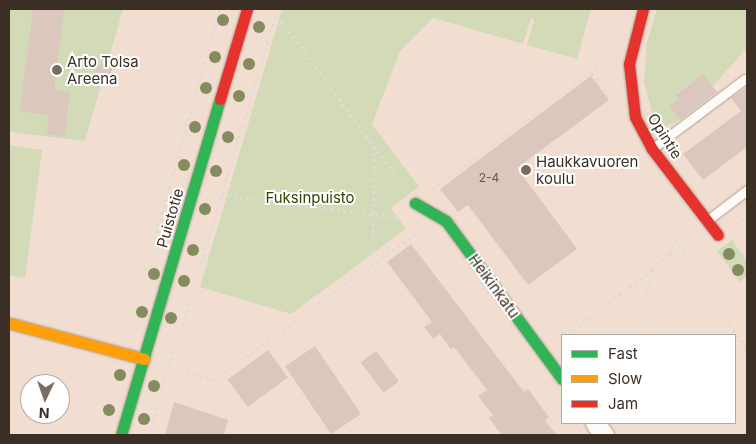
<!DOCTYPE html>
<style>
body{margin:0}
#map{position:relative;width:756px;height:444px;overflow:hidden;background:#f1ded0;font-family:Inter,sans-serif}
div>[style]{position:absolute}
.green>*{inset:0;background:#d3dab8}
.building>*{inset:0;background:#dbc7be;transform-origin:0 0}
.path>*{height:3px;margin-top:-1.5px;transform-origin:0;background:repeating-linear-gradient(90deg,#e0dbd6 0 2.5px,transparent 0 6.5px)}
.roads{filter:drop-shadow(0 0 1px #ad9f95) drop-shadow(0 0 1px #ad9f95)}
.lane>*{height:9px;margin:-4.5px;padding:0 4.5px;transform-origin:4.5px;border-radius:4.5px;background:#fdfaf8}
.street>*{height:19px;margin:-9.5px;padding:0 9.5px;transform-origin:9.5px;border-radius:9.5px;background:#fdfaf8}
.fast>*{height:11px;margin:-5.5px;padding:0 5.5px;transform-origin:5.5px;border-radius:5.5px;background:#30b455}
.slow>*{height:11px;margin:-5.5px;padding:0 5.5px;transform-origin:5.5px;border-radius:5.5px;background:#ff9f0a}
.jam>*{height:11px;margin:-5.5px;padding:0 5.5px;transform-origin:5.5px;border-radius:5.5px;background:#e5322d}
.trees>*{width:12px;height:12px;margin:-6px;border-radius:50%;background:#848c5f}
.dots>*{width:14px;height:14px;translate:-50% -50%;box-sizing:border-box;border:2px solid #fff;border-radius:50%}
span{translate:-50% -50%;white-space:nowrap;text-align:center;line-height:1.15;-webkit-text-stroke:4px #fff;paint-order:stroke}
.number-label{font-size:12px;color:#66584e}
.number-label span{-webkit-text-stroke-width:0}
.poi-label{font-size:15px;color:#3b2e24}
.left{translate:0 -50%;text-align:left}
.street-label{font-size:15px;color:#3b2e24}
.park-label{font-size:15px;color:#2b4903}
.frame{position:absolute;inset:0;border:10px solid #3b2e24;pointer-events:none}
.legend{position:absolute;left:561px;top:334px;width:175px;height:90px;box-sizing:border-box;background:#fff;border:1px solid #b1aba7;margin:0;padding:6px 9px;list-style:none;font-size:15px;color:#3b2e24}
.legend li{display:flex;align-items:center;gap:10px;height:25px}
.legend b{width:25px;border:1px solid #b1aba7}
.north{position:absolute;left:20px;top:374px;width:50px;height:50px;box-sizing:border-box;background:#fff;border:1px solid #b1aba7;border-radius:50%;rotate:183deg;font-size:14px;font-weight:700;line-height:20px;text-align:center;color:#3b2e24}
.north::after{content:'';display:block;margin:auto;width:18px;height:22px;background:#7b6c60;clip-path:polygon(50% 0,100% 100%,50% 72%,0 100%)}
</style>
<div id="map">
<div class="green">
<div style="clip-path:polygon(9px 9px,123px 9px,85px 141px,9px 132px)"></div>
<div style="clip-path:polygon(282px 9px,591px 9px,577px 59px,527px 45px,534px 20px,531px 18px,523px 44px,433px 18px,400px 51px,372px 124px,419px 187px,391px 208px,406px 229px,291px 314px,200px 287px)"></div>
<div style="clip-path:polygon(657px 9px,747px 9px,747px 48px,713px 86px,703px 74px,675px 94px,678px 99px,669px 106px,680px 120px,666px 126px,654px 121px,644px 81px,647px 43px)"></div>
<div style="clip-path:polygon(9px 145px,42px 150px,25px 278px,9px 275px)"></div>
<div style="clip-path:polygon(732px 240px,747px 261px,747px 276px,740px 282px,717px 251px)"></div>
</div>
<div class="building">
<div style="clip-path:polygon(33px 9px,64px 9px,54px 90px,70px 92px,65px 136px,47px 134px,49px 115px,20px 111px)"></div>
<div style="left:97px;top:64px;width:16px;height:16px;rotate:15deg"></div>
<div style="clip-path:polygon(703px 74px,717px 92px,680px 120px,669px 106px,678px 99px,675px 95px)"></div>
<div style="clip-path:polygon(591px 76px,609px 100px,517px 168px,577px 249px,528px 285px,468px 205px,458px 212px,440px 189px)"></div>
<div style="clip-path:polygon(747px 87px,747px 147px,703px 180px,683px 154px,741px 111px,731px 98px)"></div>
<div style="clip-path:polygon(411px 244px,524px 392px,528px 389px,549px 417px,545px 421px,557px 435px,502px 435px,489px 418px,493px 415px,478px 396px,487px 390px,454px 347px,451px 349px,440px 334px,433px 339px,424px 327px,432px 322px,387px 262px)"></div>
<div style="left:315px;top:346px;width:82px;height:36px;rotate:56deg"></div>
<div style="left:268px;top:350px;width:34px;height:50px;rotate:54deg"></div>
<div style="left:376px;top:351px;width:38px;height:19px;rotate:53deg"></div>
<div style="clip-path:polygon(174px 402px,228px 420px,224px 435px,165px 435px)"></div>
</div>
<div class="path">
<div style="left:277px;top:15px;width:214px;rotate:53.6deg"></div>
<div style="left:592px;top:73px;width:31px;rotate:54deg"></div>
<div style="left:433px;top:189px;width:217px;rotate:-36.2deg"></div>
<div style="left:221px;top:195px;width:181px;rotate:7.3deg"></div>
<div style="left:736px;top:224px;width:14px;rotate:-36deg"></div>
<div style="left:153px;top:245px;width:245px;rotate:-74.2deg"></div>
<div style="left:670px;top:253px;width:31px;rotate:-13deg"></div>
<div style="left:373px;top:265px;width:120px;rotate:-89.5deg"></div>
<div style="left:653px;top:269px;width:37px;rotate:104deg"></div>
<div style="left:644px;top:305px;width:23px;rotate:61deg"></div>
<div style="left:741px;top:290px;width:8px;rotate:-40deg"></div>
<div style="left:308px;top:311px;width:140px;rotate:-35.4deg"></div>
<div style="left:729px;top:324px;width:31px;rotate:54deg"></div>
<div style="left:568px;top:335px;width:108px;rotate:-37.8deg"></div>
<div style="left:653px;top:269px;width:23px;rotate:-45deg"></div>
<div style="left:669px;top:253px;width:34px;rotate:-63deg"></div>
<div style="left:179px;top:337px;width:343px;rotate:-73.2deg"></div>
<div style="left:747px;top:362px;width:6px;rotate:-90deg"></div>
<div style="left:162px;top:364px;width:55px;rotate:16.8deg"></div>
<div style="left:215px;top:380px;width:99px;rotate:-36.4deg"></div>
<div style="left:149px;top:435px;width:103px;rotate:-74.2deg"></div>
<div style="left:574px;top:435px;width:9px;rotate:-36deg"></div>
</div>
<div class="roads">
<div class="lane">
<div style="left:653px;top:148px;width:115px;rotate:-36.9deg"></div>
<div style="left:709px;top:219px;width:48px;rotate:-37.3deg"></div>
</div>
<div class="street">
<div style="left:595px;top:423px;width:15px;rotate:53deg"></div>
</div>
<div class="fast">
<div style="left:415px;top:203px;width:36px;rotate:30deg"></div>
<div style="left:446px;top:221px;width:196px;rotate:53.7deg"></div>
<div style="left:121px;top:435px;width:350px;rotate:-73.6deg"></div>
</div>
<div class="slow">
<div style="left:9px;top:323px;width:140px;rotate:14.9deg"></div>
</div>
<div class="jam">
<div style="left:643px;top:9px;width:57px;rotate:104.3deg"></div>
<div style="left:629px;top:64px;width:53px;rotate:83.5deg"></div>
<div style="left:635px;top:117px;width:36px;rotate:62deg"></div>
<div style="left:652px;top:149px;width:108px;rotate:52.5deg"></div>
<div style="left:220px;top:99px;width:94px;rotate:-73.3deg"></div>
</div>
</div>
<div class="trees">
<div style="left:223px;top:20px"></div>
<div style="left:259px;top:27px"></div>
<div style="left:215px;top:57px"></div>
<div style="left:249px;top:64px"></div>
<div style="left:206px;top:88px"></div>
<div style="left:239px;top:96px"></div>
<div style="left:195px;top:127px"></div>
<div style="left:228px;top:137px"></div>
<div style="left:184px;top:165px"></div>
<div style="left:216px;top:171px"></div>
<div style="left:175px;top:200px"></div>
<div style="left:205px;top:209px"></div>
<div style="left:193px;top:250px"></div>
<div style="left:729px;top:254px"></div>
<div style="left:738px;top:270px"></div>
<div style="left:154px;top:274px"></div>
<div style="left:184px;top:281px"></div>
<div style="left:142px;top:312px"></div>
<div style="left:171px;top:318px"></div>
<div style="left:120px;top:375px"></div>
<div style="left:154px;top:386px"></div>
<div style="left:109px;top:410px"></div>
<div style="left:144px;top:419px"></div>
</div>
<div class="dots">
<div style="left:57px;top:70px;background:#7b6c60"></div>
<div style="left:526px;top:170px;background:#7b6c60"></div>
</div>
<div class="number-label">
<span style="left:489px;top:178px">2-4</span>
</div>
<div class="poi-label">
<span class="left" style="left:67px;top:70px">Arto Tolsa<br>Areena</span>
<span class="left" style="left:536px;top:170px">Haukkavuoren<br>koulu</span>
</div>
<div class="street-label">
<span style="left:665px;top:136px;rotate:58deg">Opintie</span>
<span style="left:170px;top:218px;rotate:-74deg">Puistotie</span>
<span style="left:494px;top:286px;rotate:54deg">Heikinkatu</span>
</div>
<div class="park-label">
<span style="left:310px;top:198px">Fuksinpuisto</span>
</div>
<div class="frame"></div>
<ul class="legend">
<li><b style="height:6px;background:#30b455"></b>Fast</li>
<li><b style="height:6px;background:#ff9f0a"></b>Slow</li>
<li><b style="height:6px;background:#e5322d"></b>Jam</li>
</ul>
<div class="north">N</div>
</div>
